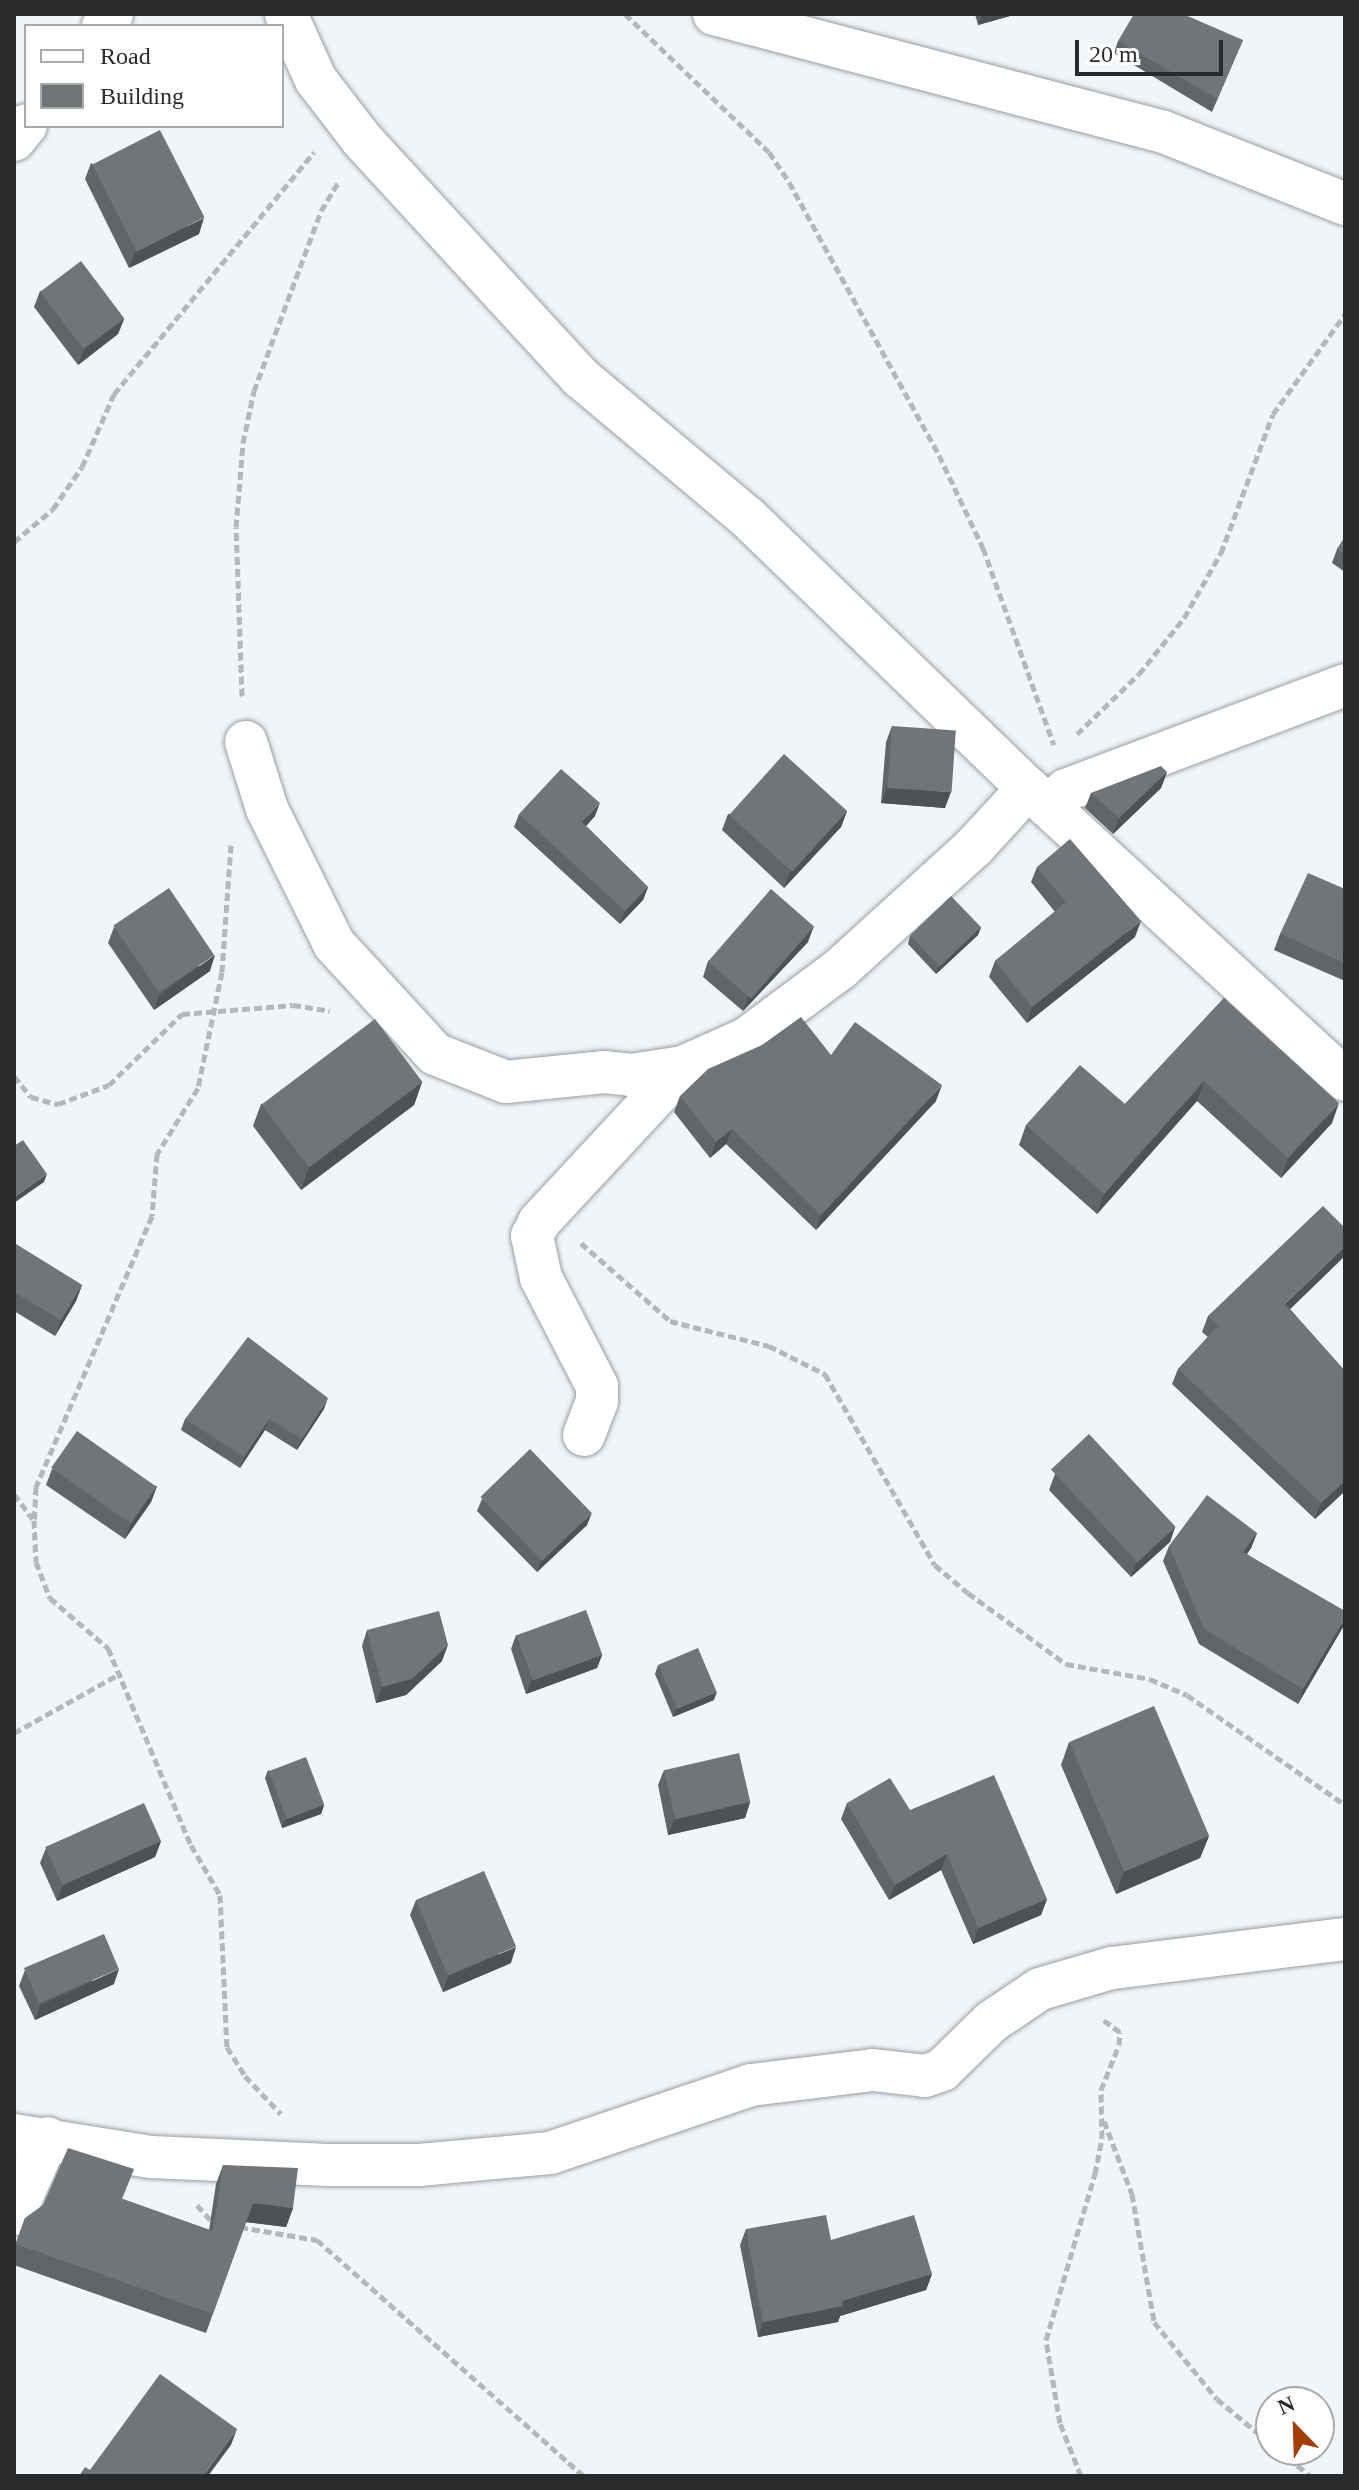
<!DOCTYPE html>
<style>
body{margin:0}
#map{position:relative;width:1359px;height:2490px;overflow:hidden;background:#eff5f9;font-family:Georgia,serif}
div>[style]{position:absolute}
.path>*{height:5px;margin-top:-2.5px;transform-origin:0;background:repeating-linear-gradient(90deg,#b3b8bb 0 8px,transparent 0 12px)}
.roads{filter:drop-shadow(0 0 2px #999ea3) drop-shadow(0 0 2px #999ea3)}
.street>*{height:42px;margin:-21px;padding:0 21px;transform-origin:21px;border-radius:21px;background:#fff}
.wall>*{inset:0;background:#606568}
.shaded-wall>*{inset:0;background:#4e5255}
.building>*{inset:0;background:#707579;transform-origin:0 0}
span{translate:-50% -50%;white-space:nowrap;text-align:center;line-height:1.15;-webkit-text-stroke:7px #fff;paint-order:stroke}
.frame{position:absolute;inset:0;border:16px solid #282a2b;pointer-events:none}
.legend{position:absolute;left:24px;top:24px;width:260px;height:104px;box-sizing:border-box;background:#fff;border:2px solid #a9aaaa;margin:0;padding:10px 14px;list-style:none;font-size:24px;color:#282a2b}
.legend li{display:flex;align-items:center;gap:16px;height:40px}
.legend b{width:40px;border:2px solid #a9aaaa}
.north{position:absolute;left:1255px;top:2386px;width:80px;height:80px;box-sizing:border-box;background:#fff;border:2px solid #a9aaaa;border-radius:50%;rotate:337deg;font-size:22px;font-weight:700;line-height:32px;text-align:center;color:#282a2b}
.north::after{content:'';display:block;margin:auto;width:28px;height:36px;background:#a23e08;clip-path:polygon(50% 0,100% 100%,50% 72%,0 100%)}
.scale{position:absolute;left:1075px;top:40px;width:148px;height:36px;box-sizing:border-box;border:4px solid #282a2b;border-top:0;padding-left:10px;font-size:24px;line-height:28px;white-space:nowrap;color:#282a2b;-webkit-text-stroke:6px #fff;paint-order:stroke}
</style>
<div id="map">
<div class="path">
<div style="left:625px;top:14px;width:199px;rotate:43.8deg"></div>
<div style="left:769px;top:152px;width:36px;rotate:56deg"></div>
<div style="left:789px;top:182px;width:311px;rotate:61.2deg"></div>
<div style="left:939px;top:455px;width:103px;rotate:64.7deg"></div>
<div style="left:983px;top:548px;width:209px;rotate:70.2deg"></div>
<div style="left:14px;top:542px;width:51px;rotate:-40.2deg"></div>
<div style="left:53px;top:509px;width:51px;rotate:-55.4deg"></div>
<div style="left:82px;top:467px;width:80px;rotate:-66.3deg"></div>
<div style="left:114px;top:394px;width:314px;rotate:-50.4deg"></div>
<div style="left:242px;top:696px;width:169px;rotate:-92deg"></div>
<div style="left:236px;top:527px;width:84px;rotate:-85.2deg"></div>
<div style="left:243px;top:443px;width:53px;rotate:-78.1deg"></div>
<div style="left:254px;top:391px;width:192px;rotate:-69.6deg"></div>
<div style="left:321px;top:211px;width:35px;rotate:-59deg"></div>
<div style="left:1077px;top:734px;width:86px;rotate:-44.1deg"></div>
<div style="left:1139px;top:674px;width:72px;rotate:-51.2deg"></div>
<div style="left:1184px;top:618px;width:75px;rotate:-60.4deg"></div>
<div style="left:1221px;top:553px;width:148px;rotate:-69.5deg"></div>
<div style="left:1273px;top:414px;width:123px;rotate:-54.2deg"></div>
<div style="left:231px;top:845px;width:127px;rotate:94.1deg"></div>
<div style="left:222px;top:972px;width:118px;rotate:101.7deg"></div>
<div style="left:198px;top:1088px;width:78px;rotate:121.8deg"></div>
<div style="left:157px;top:1154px;width:62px;rotate:94.6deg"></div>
<div style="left:152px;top:1216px;width:295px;rotate:113.2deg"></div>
<div style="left:36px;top:1487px;width:33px;rotate:93deg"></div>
<div style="left:34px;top:1520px;width:42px;rotate:87.3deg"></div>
<div style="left:36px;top:1562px;width:39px;rotate:69deg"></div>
<div style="left:50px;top:1598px;width:77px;rotate:40.8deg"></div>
<div style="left:108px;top:1648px;width:214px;rotate:67.2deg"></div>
<div style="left:191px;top:1845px;width:58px;rotate:59.9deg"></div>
<div style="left:220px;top:1895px;width:152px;rotate:87.4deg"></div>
<div style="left:227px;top:2047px;width:34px;rotate:58deg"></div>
<div style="left:245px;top:2076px;width:52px;rotate:46.5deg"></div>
<div style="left:14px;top:1076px;width:27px;rotate:51deg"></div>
<div style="left:31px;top:1097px;width:28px;rotate:15deg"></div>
<div style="left:58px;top:1104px;width:54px;rotate:-20.4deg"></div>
<div style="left:109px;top:1085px;width:102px;rotate:-44.2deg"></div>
<div style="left:182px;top:1014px;width:111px;rotate:-4.6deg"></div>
<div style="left:293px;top:1005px;width:37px;rotate:9deg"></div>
<div style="left:581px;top:1243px;width:118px;rotate:41.2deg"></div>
<div style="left:670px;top:1321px;width:102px;rotate:14.2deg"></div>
<div style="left:769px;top:1346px;width:63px;rotate:26.6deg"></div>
<div style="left:825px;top:1374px;width:220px;rotate:60.1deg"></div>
<div style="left:935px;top:1565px;width:43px;rotate:40.3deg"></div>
<div style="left:968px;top:1593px;width:121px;rotate:35.9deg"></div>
<div style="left:1066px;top:1664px;width:85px;rotate:10.1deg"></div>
<div style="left:1150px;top:1679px;width:40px;rotate:23.4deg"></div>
<div style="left:1187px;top:1695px;width:193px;rotate:34.8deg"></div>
<div style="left:14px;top:1494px;width:31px;rotate:53deg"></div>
<div style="left:14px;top:1733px;width:123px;rotate:-29.3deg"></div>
<div style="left:1104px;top:2121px;width:78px;rotate:69deg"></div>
<div style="left:1132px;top:2194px;width:130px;rotate:80.2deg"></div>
<div style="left:1154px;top:2322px;width:99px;rotate:50.7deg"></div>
<div style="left:1217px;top:2399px;width:70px;rotate:39.8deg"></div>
<div style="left:197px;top:2205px;width:25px;rotate:48deg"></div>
<div style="left:240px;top:2227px;width:78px;rotate:9.6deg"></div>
<div style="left:317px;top:2240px;width:356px;rotate:41.5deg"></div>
<div style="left:1279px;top:2450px;width:40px;rotate:40deg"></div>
<div style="left:1081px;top:2476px;width:57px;rotate:-111.6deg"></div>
<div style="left:1060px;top:2423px;width:84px;rotate:-99.6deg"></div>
<div style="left:1046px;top:2340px;width:173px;rotate:-73.6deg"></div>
<div style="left:1095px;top:2174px;width:37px;rotate:-79deg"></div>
<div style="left:1102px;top:2138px;width:48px;rotate:-91.2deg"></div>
<div style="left:1101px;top:2090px;width:48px;rotate:-68.2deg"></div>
<div style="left:1119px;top:2045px;width:13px;rotate:-86deg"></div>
<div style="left:1120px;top:2032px;width:22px;rotate:-144deg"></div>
</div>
<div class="roads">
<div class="street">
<div style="left:286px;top:14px;width:72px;rotate:65.6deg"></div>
<div style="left:316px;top:80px;width:77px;rotate:52.4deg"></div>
<div style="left:363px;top:141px;width:321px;rotate:47.4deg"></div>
<div style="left:580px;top:377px;width:219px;rotate:40deg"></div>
<div style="left:748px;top:518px;width:389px;rotate:44deg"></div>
<div style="left:1028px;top:788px;width:431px;rotate:42.6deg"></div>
<div style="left:714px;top:14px;width:462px;rotate:14.7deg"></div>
<div style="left:1161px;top:131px;width:198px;rotate:21.6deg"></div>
<div style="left:103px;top:26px;width:15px;rotate:-53deg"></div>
<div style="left:14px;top:140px;width:19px;rotate:-51deg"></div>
<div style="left:246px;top:742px;width:70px;rotate:72.6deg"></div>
<div style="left:267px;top:809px;width:151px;rotate:63.6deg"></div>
<div style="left:334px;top:944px;width:149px;rotate:47.4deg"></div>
<div style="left:435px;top:1054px;width:76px;rotate:21.5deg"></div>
<div style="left:506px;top:1082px;width:99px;rotate:-5.8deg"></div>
<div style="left:604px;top:1072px;width:27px;rotate:6deg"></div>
<div style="left:631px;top:1075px;width:53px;rotate:-8.7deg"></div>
<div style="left:1050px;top:804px;width:21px;rotate:-41deg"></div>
<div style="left:1066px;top:790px;width:298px;rotate:-20.6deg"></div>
<div style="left:584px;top:1435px;width:36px;rotate:-69deg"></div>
<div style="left:597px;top:1401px;width:15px;rotate:-90deg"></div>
<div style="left:597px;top:1386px;width:122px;rotate:-117.4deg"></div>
<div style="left:541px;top:1278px;width:43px;rotate:-102.1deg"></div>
<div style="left:532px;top:1236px;width:16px;rotate:-63deg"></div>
<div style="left:539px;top:1222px;width:212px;rotate:-47.1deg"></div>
<div style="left:683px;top:1067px;width:69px;rotate:-24deg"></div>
<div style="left:746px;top:1039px;width:117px;rotate:-36.7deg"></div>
<div style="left:840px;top:969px;width:181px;rotate:-42.3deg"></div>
<div style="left:974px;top:847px;width:80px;rotate:-47.5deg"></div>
<div style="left:14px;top:2135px;width:140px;rotate:9.1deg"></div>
<div style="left:152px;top:2157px;width:176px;rotate:2.6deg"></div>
<div style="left:328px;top:2165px;width:91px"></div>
<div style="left:419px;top:2165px;width:132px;rotate:-5.2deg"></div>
<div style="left:550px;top:2153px;width:212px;rotate:-18.7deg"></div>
<div style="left:751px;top:2085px;width:123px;rotate:-7deg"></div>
<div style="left:873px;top:2070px;width:52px;rotate:6.6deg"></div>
<div style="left:925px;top:2076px;width:18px;rotate:-19deg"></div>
<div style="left:942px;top:2070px;width:69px;rotate:-44.4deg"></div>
<div style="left:991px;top:2022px;width:59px;rotate:-34deg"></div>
<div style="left:1040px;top:1989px;width:75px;rotate:-16.3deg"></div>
<div style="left:1112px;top:1968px;width:235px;rotate:-7.1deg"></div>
<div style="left:14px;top:2214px;width:83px;rotate:-65.9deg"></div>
</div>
</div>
<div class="wall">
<div style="clip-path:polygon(975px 14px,1017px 14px,978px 25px)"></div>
<div style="clip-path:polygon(1243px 40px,1212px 112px,1114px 53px,1118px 41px)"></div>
<div style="clip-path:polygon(91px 163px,199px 234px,129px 268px,85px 179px)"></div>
<div style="clip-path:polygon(40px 291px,124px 319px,118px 334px,78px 365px,34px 307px)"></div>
<div style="clip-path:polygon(1345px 537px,1345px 572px,1332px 563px,1337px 549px)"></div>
<div style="clip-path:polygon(892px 726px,945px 808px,881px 803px,886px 742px)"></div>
<div style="clip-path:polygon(1167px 772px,1161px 788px,1113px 834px,1085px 808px,1091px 793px)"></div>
<div style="clip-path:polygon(847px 811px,841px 827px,784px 888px,722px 830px,728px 814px)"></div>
<div style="clip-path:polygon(519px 814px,595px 816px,586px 826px,648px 887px,643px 900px,620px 924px,514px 827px)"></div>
<div style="clip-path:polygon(1037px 867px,1135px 937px,1027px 1023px,989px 977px,995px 961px,1055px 912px,1031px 882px)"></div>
<div style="clip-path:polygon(1345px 889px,1345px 981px,1274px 950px,1280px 934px)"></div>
<div style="clip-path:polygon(114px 927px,210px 971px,154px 1010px,108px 943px)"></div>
<div style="clip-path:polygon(981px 927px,978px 935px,936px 974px,908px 944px,910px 936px)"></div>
<div style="clip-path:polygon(808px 942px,743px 1011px,703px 977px,708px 961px)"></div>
<div style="clip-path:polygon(1224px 998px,1332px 1123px,1281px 1178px,1197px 1101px,1097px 1214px,1019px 1145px,1026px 1125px,1125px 1104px)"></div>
<div style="clip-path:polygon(831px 1055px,936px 1101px,816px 1230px,726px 1144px,710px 1158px,674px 1112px,680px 1096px)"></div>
<div style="clip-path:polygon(422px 1082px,414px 1105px,301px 1190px,253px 1126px,261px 1104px)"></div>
<div style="clip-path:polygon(14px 1243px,82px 1285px,76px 1301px,55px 1336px,14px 1311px)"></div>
<div style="clip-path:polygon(1290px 1309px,1345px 1371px,1345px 1491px,1315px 1519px,1172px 1384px,1178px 1369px,1208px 1337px,1202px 1332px,1208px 1316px)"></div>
<div style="clip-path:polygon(324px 1409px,297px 1450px,265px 1430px,240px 1468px,181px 1430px,185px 1419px)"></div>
<div style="clip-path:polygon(52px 1469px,157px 1486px,151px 1502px,125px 1539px,46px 1485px)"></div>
<div style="clip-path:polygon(1055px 1474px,1175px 1527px,1170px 1542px,1131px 1577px,1049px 1490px)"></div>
<div style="clip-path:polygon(482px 1499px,587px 1525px,537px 1572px,477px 1511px)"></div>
<div style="clip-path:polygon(1257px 1533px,1251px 1548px,1247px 1554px,1343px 1627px,1298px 1704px,1199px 1644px,1163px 1561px,1169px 1546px)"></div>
<div style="clip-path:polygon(367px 1630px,442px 1661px,406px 1695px,376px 1703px,362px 1646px)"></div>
<div style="clip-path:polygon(516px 1635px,602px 1655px,597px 1668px,526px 1694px,511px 1649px)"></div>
<div style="clip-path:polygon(658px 1665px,714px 1700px,673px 1717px,655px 1674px)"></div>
<div style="clip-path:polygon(1069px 1742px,1209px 1836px,1200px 1858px,1116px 1894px,1061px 1765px)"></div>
<div style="clip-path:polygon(268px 1770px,324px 1805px,321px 1814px,282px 1828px,265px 1778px)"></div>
<div style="clip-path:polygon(664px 1770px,750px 1802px,745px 1818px,668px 1835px,658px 1785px)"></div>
<div style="clip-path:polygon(847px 1803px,910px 1810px,1047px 1899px,1041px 1915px,973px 1944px,941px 1870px,889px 1900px,841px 1819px)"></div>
<div style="clip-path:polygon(161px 1841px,155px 1857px,57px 1901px,40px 1863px,46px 1848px)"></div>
<div style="clip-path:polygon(416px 1900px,511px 1963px,443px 1992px,410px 1915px)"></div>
<div style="clip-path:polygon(25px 1970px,114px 1984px,35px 2020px,19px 1986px)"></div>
<div style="clip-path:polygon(223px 2165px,293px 2208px,286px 2227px,246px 2222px,206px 2333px,14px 2265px,14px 2248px,25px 2218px,123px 2199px,209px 2230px,216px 2184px)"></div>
<div style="clip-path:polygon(746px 2229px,831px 2240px,932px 2274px,926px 2290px,840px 2316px,838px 2322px,758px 2337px,740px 2245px)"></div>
</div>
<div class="shaded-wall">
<div style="clip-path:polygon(982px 14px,1017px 14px,978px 25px)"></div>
<div style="clip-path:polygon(204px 218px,199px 234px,129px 268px,135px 252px)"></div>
<div style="clip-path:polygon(124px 319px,118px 334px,78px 365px,84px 349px)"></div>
<div style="clip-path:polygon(1167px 772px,1161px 788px,1113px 834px,1119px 818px)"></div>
<div style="clip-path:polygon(887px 788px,951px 792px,945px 808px,881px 803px)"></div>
<div style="clip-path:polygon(600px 803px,595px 816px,578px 835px,582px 822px)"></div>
<div style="clip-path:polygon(847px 811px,841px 827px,784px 888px,790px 872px)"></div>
<div style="clip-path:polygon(648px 887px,643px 900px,620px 924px,625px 911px)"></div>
<div style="clip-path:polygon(1141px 921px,1135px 937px,1027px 1023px,1032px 1007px)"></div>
<div style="clip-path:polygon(814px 926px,808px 942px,743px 1011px,749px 995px)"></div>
<div style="clip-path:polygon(981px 927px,978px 935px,936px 974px,939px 966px)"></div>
<div style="clip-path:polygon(215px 955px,210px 971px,154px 1010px,160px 994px)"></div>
<div style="clip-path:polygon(1204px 1081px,1197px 1101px,1097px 1214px,1104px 1194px)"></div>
<div style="clip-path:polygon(422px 1082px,414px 1105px,301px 1190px,309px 1167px)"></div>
<div style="clip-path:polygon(942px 1085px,936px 1101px,816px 1230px,821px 1215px)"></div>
<div style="clip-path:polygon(1339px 1103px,1332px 1123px,1281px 1178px,1288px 1158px)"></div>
<div style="clip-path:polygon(732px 1129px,726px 1144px,710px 1158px,716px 1142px)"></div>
<div style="clip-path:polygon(47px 1174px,44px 1182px,14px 1203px,14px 1197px)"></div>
<div style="clip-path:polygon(1345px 1246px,1345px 1256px,1280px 1319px,1285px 1304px)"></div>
<div style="clip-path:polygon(82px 1285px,76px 1301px,55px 1336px,61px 1320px)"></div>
<div style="clip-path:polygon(328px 1398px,324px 1409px,297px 1450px,302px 1439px)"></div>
<div style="clip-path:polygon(269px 1419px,265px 1430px,240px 1468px,244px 1457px)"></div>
<div style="clip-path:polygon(1345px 1481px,1345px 1491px,1315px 1519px,1321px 1503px)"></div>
<div style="clip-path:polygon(157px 1486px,151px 1502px,125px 1539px,131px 1524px)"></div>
<div style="clip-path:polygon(592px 1513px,587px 1525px,537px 1572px,541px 1560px)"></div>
<div style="clip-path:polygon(1175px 1527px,1170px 1542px,1131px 1577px,1137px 1562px)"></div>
<div style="clip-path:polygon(1257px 1533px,1251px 1548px,1237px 1566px,1243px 1552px)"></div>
<div style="clip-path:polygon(1345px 1618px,1343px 1627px,1298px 1704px,1303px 1689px)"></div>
<div style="clip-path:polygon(448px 1645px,442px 1661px,406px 1695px,376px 1703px,382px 1687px)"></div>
<div style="clip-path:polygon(602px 1655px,597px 1668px,526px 1694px,532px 1680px)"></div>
<div style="clip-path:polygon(717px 1692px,714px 1700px,673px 1717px,676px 1709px)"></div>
<div style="clip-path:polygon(750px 1802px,745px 1818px,668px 1835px,674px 1820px)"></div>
<div style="clip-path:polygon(324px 1805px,321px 1814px,282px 1828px,285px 1820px)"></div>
<div style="clip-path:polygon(1209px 1836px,1200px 1858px,1116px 1894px,1124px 1871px)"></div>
<div style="clip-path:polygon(161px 1841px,155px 1857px,57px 1901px,63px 1885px)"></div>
<div style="clip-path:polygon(947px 1854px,941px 1870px,889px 1900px,895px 1885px)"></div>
<div style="clip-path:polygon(1047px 1899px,1041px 1915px,973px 1944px,978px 1928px)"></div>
<div style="clip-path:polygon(516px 1947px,511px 1963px,443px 1992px,448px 1976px)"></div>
<div style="clip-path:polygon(119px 1969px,114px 1984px,35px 2020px,40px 2005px)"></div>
<div style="clip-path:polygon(253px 2203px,293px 2208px,286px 2227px,246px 2222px,206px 2333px)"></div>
<div style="clip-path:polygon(932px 2274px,926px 2290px,840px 2316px,838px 2322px,758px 2337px,763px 2322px,842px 2301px)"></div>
<div style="clip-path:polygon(237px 2429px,231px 2445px,208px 2476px,203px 2476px)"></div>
</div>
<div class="building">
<div style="clip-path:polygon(1134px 14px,1183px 14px,1243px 40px,1217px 99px,1118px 41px)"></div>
<div style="left:160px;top:130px;width:98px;height:76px;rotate:63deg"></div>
<div style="left:81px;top:261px;width:72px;height:51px;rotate:53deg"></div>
<div style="clip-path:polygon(1345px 537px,1345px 554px,1337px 549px)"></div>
<div style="left:892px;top:726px;width:64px;height:62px;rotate:4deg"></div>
<div style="left:784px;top:754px;width:85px;height:82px;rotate:42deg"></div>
<div style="clip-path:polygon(1161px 766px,1167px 772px,1119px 818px,1091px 793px)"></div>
<div style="clip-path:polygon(561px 769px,600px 803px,582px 822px,648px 887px,625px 911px,519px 814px)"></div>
<div style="clip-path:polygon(1070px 839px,1141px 921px,1032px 1007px,995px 961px,1066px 902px,1037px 867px)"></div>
<div style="clip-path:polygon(1308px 873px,1345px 889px,1345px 963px,1280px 934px)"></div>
<div style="left:169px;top:888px;width:81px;height:67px;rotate:56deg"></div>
<div style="left:771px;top:889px;width:57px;height:96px;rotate:41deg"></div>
<div style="left:951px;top:896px;width:43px;height:57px;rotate:46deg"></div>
<div style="clip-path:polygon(1224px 998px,1339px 1103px,1288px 1158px,1204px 1081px,1104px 1194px,1026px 1125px,1080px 1065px,1125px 1104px)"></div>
<div style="clip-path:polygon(801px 1017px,831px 1055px,855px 1022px,942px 1085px,821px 1215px,732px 1129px,716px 1142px,680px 1096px,708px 1069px,762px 1045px)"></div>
<div style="left:375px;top:1019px;width:79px;height:142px;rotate:53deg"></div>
<div style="clip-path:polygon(23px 1140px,47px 1174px,14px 1197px,14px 1146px)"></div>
<div style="clip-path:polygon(1323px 1206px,1345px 1228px,1345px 1246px,1285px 1304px,1345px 1371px,1345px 1481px,1321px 1503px,1178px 1369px,1218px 1326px,1208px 1316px)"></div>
<div style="clip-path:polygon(14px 1243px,82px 1285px,61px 1320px,14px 1292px)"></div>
<div style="clip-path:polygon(248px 1337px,328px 1398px,302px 1439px,269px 1419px,244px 1457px,185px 1419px)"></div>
<div style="left:77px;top:1431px;width:97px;height:45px;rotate:35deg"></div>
<div style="left:1089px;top:1434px;width:127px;height:52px;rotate:47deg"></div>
<div style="left:530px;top:1449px;width:89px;height:69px;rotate:46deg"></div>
<div style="clip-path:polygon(1207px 1495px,1257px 1533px,1243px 1552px,1345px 1611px,1345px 1618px,1303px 1689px,1204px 1629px,1169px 1546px)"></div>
<div style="left:586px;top:1610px;width:48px;height:74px;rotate:70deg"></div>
<div style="clip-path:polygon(439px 1611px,448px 1645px,412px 1679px,382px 1687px,367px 1630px)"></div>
<div style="left:698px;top:1648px;width:48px;height:43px;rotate:67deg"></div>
<div style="left:1154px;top:1706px;width:141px;height:92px;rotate:67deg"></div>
<div style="left:739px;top:1753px;width:50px;height:77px;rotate:77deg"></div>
<div style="left:306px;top:1757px;width:51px;height:40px;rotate:69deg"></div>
<div style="clip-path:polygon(994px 1775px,1047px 1899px,978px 1928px,947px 1854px,895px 1885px,847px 1803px,890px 1778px,910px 1810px)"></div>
<div style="left:144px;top:1803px;width:42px;height:108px;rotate:66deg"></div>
<div style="left:484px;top:1871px;width:82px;height:74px;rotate:67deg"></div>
<div style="left:104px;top:1934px;width:38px;height:87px;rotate:67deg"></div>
<div style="clip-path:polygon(68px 2148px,134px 2169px,122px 2199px,213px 2231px,223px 2165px,298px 2168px,293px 2208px,253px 2203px,213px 2314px,16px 2244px,25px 2218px,43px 2205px)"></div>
<div style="clip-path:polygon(826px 2215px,831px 2240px,914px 2215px,932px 2274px,842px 2301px,843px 2306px,763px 2322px,746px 2229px)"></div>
<div style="clip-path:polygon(160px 2374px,237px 2429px,203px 2476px,79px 2476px,85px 2467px,90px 2470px)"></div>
</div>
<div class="frame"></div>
<ul class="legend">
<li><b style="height:10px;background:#fff"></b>Road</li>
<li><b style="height:22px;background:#707579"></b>Building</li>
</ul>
<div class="north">N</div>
<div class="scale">20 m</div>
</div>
